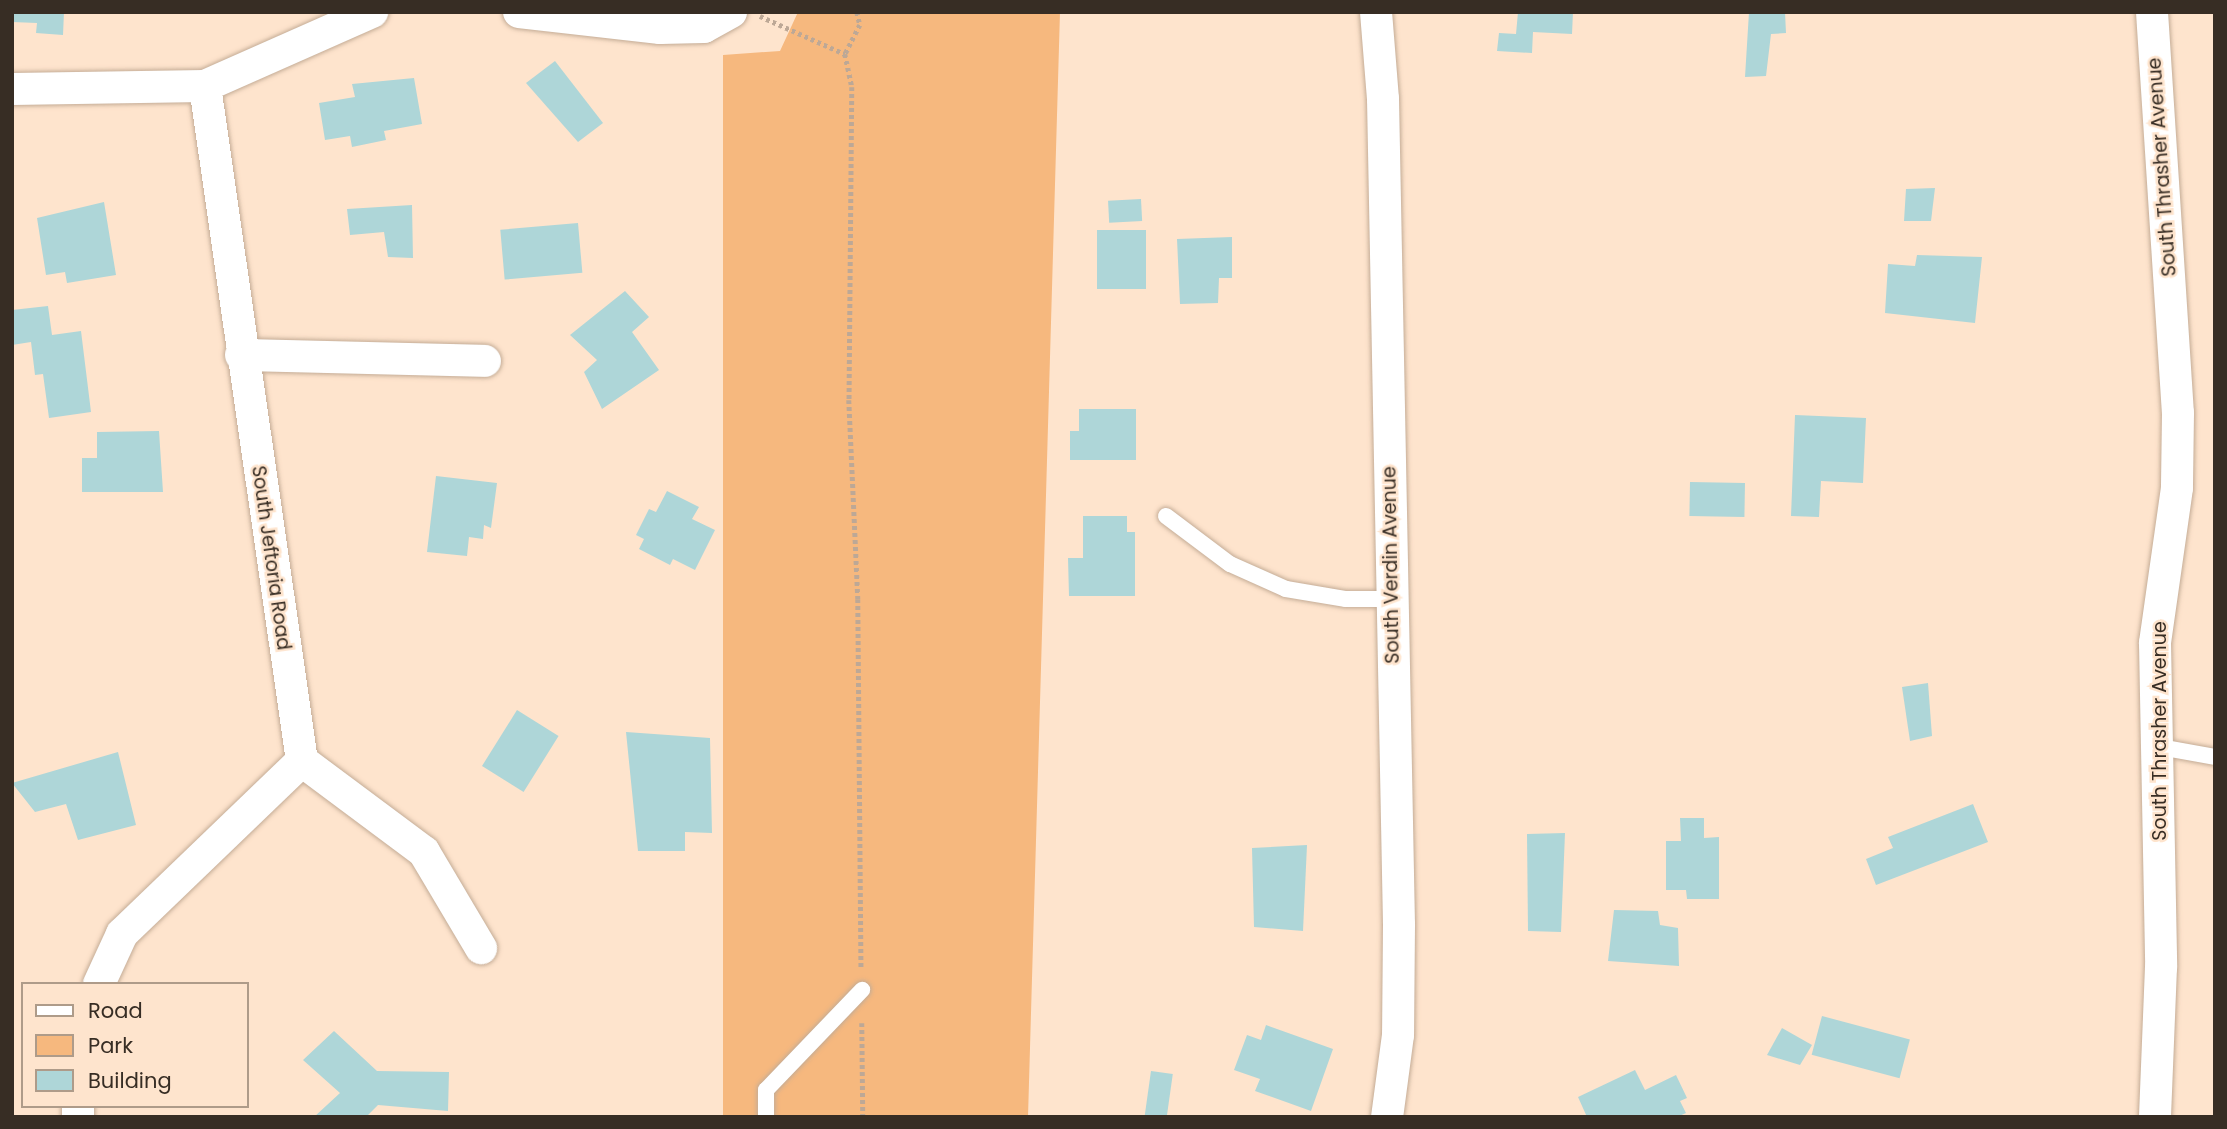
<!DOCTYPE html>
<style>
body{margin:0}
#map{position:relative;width:2227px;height:1129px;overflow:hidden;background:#fee4cd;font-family:Poppins,sans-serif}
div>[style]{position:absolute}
.green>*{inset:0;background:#f6b87e}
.building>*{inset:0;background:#aed6d8;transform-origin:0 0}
.path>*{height:4.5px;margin-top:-2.25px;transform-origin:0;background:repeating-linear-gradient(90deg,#bda896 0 3.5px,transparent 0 7px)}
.roads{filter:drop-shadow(0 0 2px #c4ac96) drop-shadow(0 0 2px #c4ac96)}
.service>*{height:16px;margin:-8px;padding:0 8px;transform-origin:8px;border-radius:8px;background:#fff}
.minor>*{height:32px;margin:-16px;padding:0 16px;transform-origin:16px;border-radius:16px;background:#fff}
span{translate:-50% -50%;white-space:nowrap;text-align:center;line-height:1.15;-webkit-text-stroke:5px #fee4cd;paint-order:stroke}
.street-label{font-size:19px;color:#372d24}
.frame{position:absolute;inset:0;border:14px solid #372d24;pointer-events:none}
.legend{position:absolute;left:21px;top:982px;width:228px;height:126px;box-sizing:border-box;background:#fee4cd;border:2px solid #ae9b89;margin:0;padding:9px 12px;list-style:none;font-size:21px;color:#372d24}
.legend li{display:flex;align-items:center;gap:14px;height:35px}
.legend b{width:35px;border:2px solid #ae9b89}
</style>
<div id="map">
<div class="green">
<div style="clip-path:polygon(798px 12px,1060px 12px,1028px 1117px,723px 1117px,723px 55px,780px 51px)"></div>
</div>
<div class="building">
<div style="clip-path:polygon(12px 12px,64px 12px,63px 35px,36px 33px,37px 23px,12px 22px)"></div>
<div style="clip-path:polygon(1518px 12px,1573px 12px,1572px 34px,1533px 32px,1532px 53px,1497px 51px,1499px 33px,1516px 34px)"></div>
<div style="clip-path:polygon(1749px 12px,1785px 12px,1786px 33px,1771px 34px,1766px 76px,1745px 77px)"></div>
<div style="clip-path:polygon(555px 61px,603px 123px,578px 142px,526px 83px)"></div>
<div style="clip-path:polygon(414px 78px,422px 124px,384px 131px,386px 140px,352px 147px,350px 136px,325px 140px,319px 103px,355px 97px,352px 84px)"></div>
<div style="clip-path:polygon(1935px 188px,1931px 221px,1904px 221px,1906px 189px)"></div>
<div style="left:1141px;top:199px;width:22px;height:33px;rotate:87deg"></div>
<div style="clip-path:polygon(104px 202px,116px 275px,67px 283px,65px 272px,46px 275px,37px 218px)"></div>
<div style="clip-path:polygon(412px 205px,413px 258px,388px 257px,384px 232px,350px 235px,347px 209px)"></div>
<div style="left:578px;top:223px;width:50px;height:78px;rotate:85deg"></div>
<div style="left:1097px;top:230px;width:49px;height:59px"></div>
<div style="clip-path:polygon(1232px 237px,1232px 278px,1219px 278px,1218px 303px,1180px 304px,1177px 239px)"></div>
<div style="clip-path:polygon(1917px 255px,1982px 257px,1975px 323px,1885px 313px,1888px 264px,1915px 266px)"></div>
<div style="clip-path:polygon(625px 291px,649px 317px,632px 332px,659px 370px,602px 409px,584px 372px,597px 360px,570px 335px)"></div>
<div style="clip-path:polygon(48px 306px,52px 335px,81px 331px,91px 412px,49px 418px,43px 374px,35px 375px,31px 342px,12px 345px,12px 310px)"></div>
<div style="clip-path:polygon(1079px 409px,1136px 409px,1136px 460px,1070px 460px,1070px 431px,1079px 431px)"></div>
<div style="clip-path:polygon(1795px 415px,1866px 418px,1863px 483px,1821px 481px,1819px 517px,1791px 516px)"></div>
<div style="clip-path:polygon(159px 431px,163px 492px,82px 492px,82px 458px,97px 458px,97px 432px)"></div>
<div style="clip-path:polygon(436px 476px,497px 483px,491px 528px,484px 525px,483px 539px,469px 537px,467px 556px,427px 552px)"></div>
<div style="left:1690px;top:482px;width:55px;height:34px;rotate:1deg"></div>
<div style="clip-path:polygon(667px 491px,699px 507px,692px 519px,715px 530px,695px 570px,673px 559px,670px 565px,639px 549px,644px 539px,636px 535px,649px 509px,656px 512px)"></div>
<div style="clip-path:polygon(1083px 516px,1127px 516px,1127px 532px,1135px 532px,1135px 596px,1069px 596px,1068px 558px,1083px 558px)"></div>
<div style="clip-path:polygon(1928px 683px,1932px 736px,1910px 741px,1902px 687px)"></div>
<div style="left:517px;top:710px;width:49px;height:66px;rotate:32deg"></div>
<div style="clip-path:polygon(626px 732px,710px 738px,712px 833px,685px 832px,685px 851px,638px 851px)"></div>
<div style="clip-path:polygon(118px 752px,136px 825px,78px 840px,66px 804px,35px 812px,12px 783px)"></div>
<div style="clip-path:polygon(1973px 804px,1988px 842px,1876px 885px,1866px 859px,1893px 848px,1888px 837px)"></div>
<div style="clip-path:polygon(1680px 818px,1704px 818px,1704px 838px,1719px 837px,1719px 899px,1687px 899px,1686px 890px,1666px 890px,1666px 841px,1681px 841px)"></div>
<div style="clip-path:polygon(1565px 833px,1561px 932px,1528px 931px,1527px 834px)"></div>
<div style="clip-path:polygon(1307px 845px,1303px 931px,1254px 927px,1252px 848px)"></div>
<div style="clip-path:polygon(1614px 910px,1658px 911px,1660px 925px,1678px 928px,1679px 966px,1608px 961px)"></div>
<div style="left:1822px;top:1016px;width:91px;height:40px;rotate:15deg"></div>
<div style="clip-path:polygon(1266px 1025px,1333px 1049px,1311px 1111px,1255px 1091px,1260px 1079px,1234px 1070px,1247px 1035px,1261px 1040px)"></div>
<div style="clip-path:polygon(1782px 1028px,1812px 1045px,1800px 1065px,1767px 1055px)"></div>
<div style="clip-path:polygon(334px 1031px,377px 1071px,449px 1072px,448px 1111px,378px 1105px,366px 1117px,314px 1117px,340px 1093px,303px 1060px)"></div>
<div style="clip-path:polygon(1635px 1070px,1645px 1090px,1676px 1075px,1687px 1098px,1680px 1101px,1686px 1113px,1677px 1117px,1587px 1117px,1578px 1097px)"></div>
<div style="left:1151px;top:1071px;width:22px;height:46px;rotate:8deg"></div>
</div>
<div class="path">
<div style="left:857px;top:12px;width:13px;rotate:77deg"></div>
<div style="left:860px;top:25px;width:33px;rotate:117deg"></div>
<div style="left:845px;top:54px;width:34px;rotate:78deg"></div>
<div style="left:852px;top:87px;width:313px;rotate:90.5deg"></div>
<div style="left:849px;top:400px;width:199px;rotate:87.4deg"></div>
<div style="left:858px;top:599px;width:370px;rotate:89.5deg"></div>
<div style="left:760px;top:16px;width:93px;rotate:24.1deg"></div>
<div style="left:862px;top:1023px;width:94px;rotate:89.4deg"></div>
</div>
<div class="roads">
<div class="service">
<div style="left:1166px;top:516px;width:80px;rotate:36.9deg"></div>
<div style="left:1230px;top:564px;width:61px;rotate:24.1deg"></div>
<div style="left:1286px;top:589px;width:61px;rotate:9.5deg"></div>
<div style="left:1346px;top:599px;width:44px"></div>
<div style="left:2160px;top:747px;width:56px;rotate:10.3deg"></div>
<div style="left:766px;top:1117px;width:27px;rotate:-90deg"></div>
<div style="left:766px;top:1090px;width:139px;rotate:-46.2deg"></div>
</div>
<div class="minor">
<div style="left:519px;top:12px;width:142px;rotate:6.5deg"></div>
<div style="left:660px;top:28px;width:44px;rotate:-1.3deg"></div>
<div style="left:704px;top:27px;width:31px;rotate:-29deg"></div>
<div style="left:1376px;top:12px;width:87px;rotate:85.4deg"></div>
<div style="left:1383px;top:99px;width:826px;rotate:88.89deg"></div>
<div style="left:1399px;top:925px;width:110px;rotate:90.5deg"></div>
<div style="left:1398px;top:1035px;width:83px;rotate:97.6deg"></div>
<div style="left:2152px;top:12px;width:402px;rotate:86.3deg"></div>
<div style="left:2178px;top:413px;width:75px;rotate:90.8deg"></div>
<div style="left:2177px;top:488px;width:157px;rotate:98.1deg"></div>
<div style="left:2155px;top:643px;width:324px;rotate:88.9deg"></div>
<div style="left:2161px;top:967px;width:150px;rotate:92.3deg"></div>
<div style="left:12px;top:89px;width:193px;rotate:-0.9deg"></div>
<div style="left:205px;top:86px;width:183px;rotate:-23.9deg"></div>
<div style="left:241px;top:355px;width:244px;rotate:1.4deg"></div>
<div style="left:302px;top:761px;width:152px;rotate:36.7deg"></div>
<div style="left:424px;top:852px;width:112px;rotate:59.3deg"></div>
<div style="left:99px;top:984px;width:55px;rotate:-65.3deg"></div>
<div style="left:122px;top:934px;width:250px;rotate:-43.9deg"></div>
<div style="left:302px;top:761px;width:682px;rotate:-98.18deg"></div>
<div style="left:78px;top:1117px;width:11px;rotate:-90deg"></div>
</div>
</div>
<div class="street-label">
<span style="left:2162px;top:167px;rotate:-94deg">South Thrasher Avenue</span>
<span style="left:271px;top:558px;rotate:82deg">South Jeftoria Road</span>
<span style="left:1391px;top:565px;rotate:-91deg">South Verdin Avenue</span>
<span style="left:2160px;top:731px;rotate:-90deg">South Thrasher Avenue</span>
</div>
<div class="frame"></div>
<ul class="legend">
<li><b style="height:9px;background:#fff"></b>Road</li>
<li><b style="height:19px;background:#f6b87e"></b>Park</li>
<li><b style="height:19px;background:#aed6d8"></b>Building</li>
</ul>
</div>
